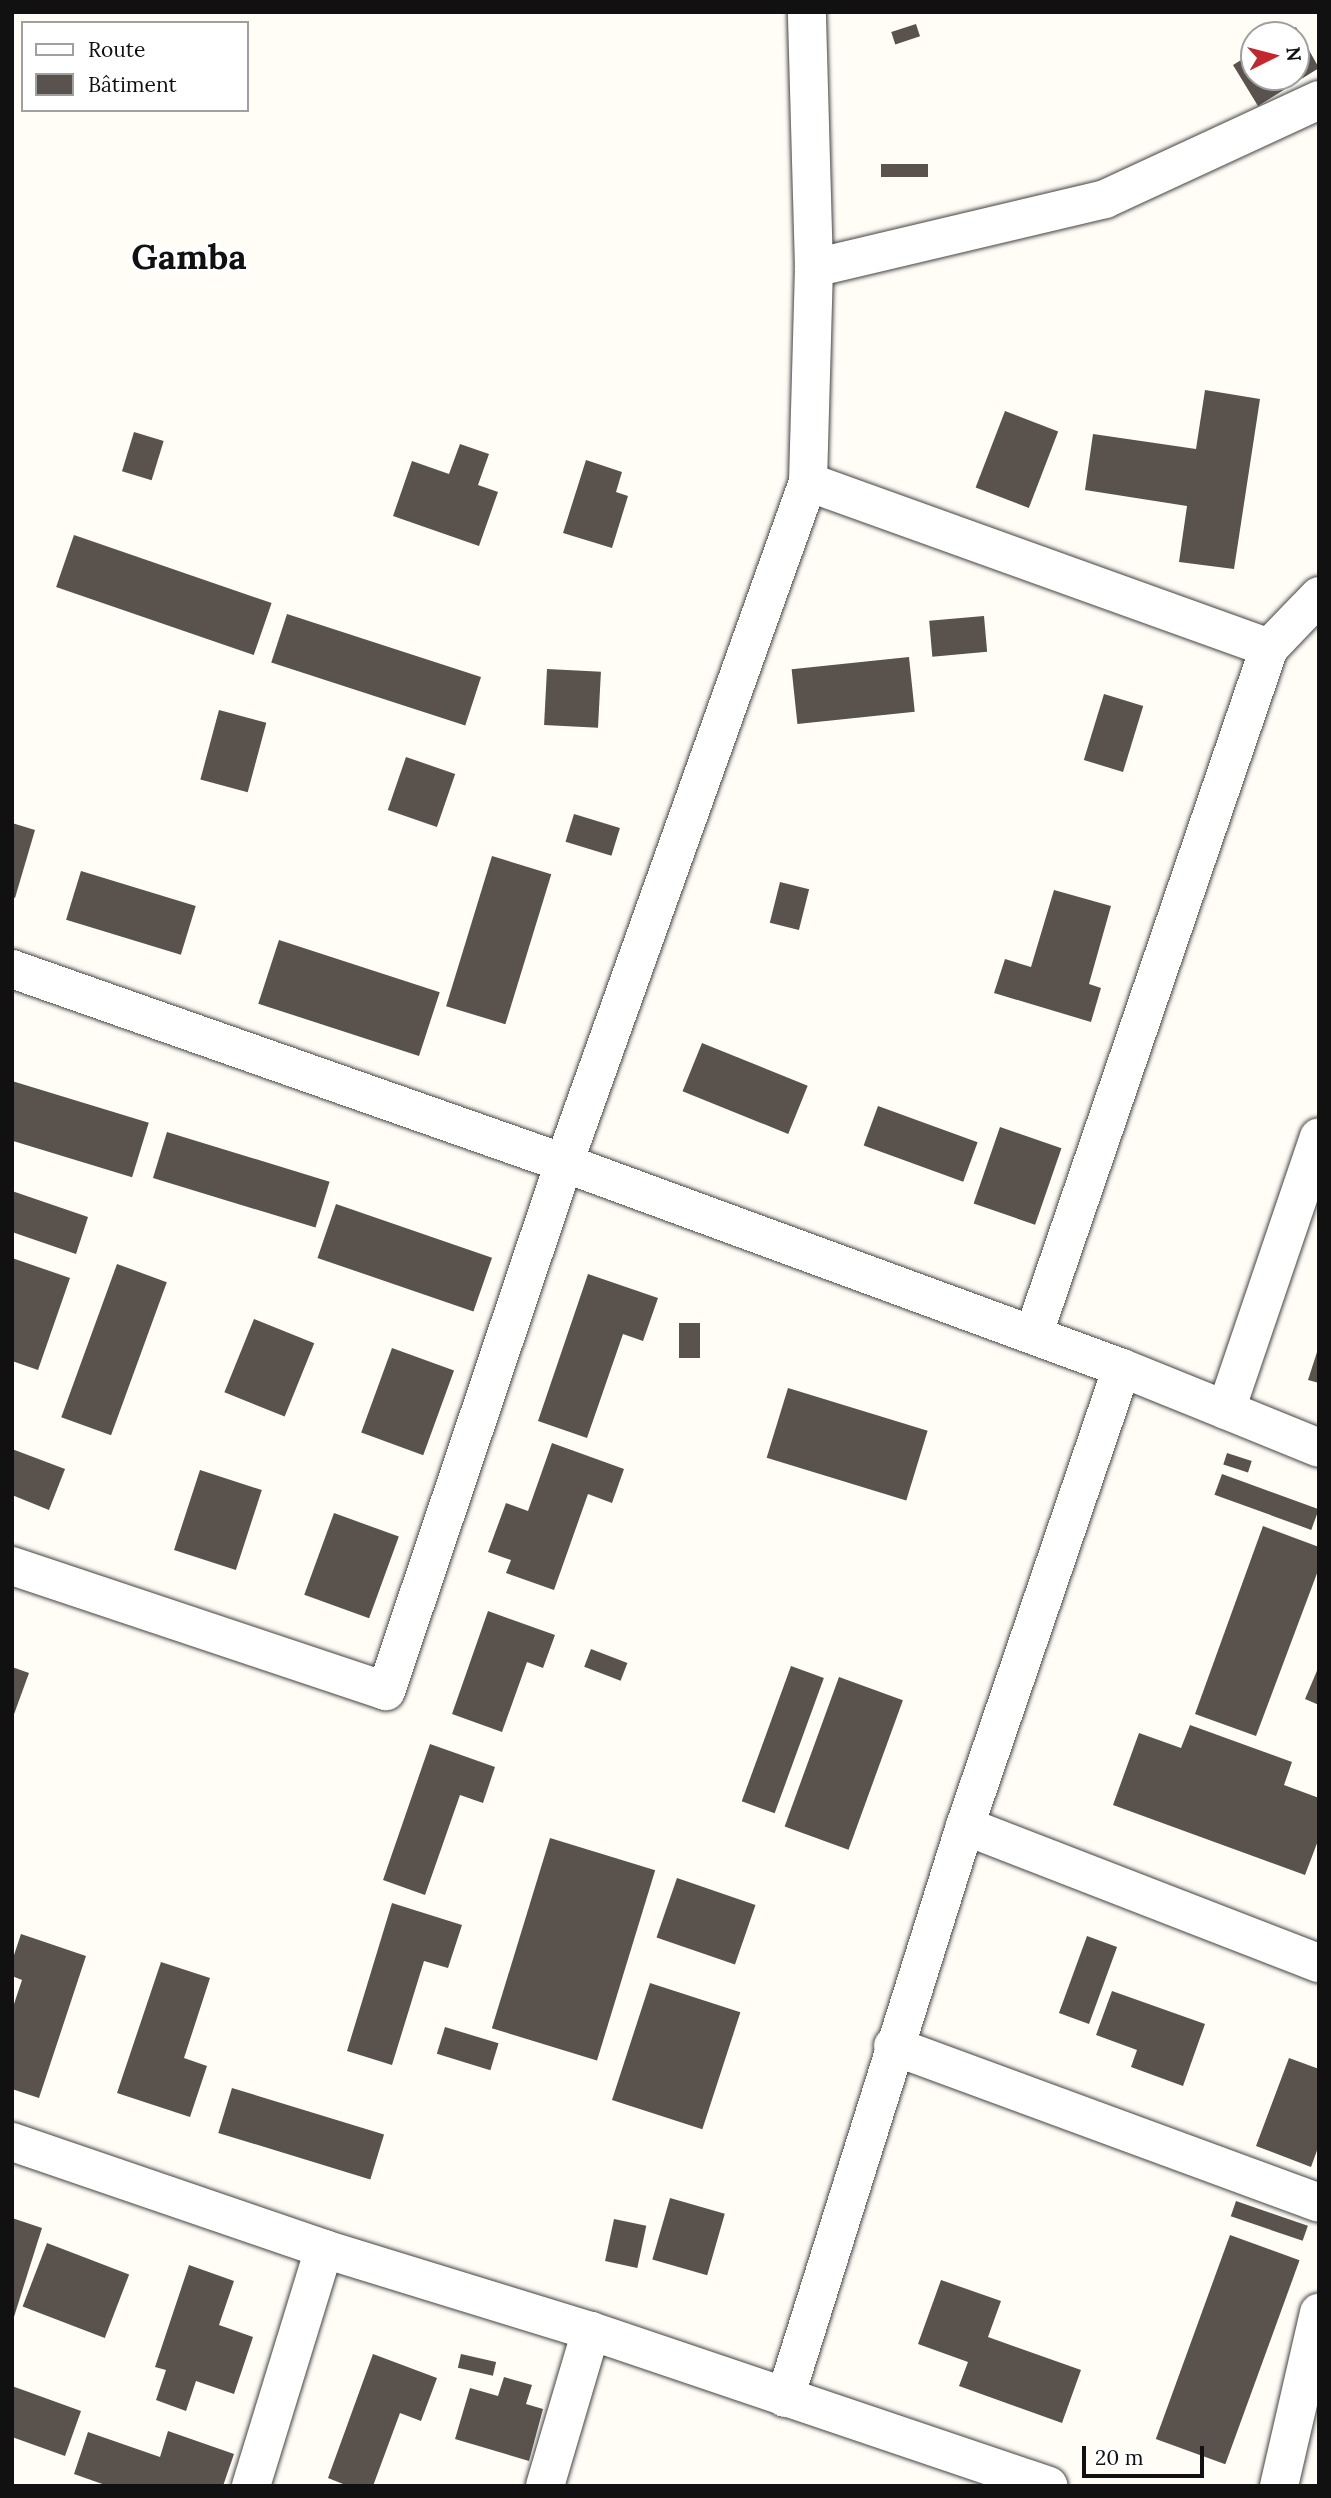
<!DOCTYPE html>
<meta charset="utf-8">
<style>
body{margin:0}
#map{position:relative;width:1331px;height:2498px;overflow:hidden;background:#fffdf5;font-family:Lora,serif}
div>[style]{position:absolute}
.building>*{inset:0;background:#5a524d;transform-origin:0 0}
.roads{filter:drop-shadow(0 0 2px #444) drop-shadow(0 0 2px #444)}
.street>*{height:38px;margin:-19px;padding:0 19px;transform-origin:19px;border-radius:19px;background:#fff}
span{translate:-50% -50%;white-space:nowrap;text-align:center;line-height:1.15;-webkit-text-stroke:7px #fff;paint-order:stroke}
.town-label{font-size:35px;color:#111;font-weight:700}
.frame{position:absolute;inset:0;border:14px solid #111;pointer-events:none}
.legend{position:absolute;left:21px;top:21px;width:228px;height:91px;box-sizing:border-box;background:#fff;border:2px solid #a0a0a0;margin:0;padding:9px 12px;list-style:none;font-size:21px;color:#111}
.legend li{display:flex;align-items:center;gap:14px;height:35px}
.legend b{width:35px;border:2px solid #a0a0a0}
.north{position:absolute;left:1240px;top:21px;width:70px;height:70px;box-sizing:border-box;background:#fff;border:2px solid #a0a0a0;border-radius:50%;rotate:84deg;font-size:19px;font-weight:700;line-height:28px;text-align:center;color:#111}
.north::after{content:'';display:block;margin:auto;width:24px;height:32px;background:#c4262e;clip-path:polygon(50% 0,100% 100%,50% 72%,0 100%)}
.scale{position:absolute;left:1082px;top:2446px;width:122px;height:32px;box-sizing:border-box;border:4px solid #111;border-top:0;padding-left:9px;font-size:21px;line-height:24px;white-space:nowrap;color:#111;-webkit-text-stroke:5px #fff;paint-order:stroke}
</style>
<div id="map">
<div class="building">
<div style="left:916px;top:24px;width:13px;height:26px;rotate:72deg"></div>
<div style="clip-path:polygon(1296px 27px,1319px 68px,1258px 106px,1233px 65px,1254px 52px,1254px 77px,1296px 77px,1296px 35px,1282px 35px)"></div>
<div style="left:881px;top:164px;width:47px;height:13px"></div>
<div style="clip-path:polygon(1205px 390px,1260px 399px,1234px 569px,1179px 562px,1187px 506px,1085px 490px,1093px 434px,1196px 449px)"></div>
<div style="left:1005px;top:411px;width:57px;height:82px;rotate:21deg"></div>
<div style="left:134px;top:432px;width:31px;height:41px;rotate:17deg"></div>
<div style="clip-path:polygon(460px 444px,489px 454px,478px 485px,498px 492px,479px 546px,393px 516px,412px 461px,449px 474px)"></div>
<div style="clip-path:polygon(586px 460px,622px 472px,616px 492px,628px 496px,612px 548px,563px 533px)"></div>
<div style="left:74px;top:535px;width:209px;height:55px;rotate:19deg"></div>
<div style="left:287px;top:614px;width:204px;height:51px;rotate:18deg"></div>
<div style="left:984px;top:616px;width:36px;height:55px;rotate:85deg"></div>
<div style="left:909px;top:657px;width:55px;height:118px;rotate:84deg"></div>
<div style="left:547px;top:669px;width:54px;height:56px;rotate:3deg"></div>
<div style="left:1104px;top:694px;width:41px;height:69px;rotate:17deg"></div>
<div style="left:219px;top:710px;width:49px;height:72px;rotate:15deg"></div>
<div style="left:406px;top:757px;width:52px;height:56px;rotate:19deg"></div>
<div style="left:574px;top:814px;width:48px;height:29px;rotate:17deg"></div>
<div style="clip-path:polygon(12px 823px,35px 830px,15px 898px,12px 897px)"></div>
<div style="left:492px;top:856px;width:62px;height:157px;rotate:17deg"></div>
<div style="left:81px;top:871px;width:120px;height:51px;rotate:17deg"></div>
<div style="left:780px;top:882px;width:30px;height:42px;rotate:14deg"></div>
<div style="clip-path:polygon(1054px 890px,1111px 906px,1089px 984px,1101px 988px,1091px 1022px,994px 993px,1005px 959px,1031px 967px)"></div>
<div style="left:279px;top:940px;width:169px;height:67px;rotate:18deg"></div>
<div style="left:702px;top:1043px;width:114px;height:52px;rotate:22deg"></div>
<div style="left:12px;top:1081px;width:143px;height:57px;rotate:17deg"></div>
<div style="left:878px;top:1106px;width:106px;height:42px;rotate:20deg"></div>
<div style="left:1000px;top:1127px;width:65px;height:81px;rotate:19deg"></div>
<div style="left:167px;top:1132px;width:170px;height:48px;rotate:17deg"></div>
<div style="clip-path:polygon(12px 1191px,88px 1217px,76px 1254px,12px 1232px)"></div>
<div style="left:336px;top:1204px;width:165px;height:57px;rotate:19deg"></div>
<div style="clip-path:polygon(12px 1258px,70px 1278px,38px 1370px,12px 1361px)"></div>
<div style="left:117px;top:1264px;width:53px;height:163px;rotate:20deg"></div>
<div style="clip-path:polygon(588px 1274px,658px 1298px,643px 1341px,623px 1334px,587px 1438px,538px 1421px)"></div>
<div style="left:254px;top:1319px;width:65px;height:79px;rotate:22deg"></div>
<div style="left:679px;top:1323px;width:21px;height:35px"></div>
<div style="left:392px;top:1348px;width:66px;height:90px;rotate:20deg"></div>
<div style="clip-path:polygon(1318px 1349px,1319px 1349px,1319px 1383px,1308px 1380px)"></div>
<div style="left:788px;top:1388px;width:146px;height:73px;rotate:17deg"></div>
<div style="clip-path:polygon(552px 1443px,624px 1469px,612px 1503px,588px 1494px,554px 1590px,506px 1573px,511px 1560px,488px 1552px,506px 1503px,528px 1511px)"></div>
<div style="clip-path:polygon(12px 1449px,65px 1469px,49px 1510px,12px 1495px)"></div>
<div style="left:1227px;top:1453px;width:26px;height:12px;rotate:18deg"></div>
<div style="left:200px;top:1470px;width:65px;height:84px;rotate:18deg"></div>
<div style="left:1222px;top:1474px;width:103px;height:22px;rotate:20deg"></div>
<div style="left:334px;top:1513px;width:69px;height:87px;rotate:20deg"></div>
<div style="clip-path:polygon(1263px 1526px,1319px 1547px,1319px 1568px,1256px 1736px,1195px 1714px)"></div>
<div style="clip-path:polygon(488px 1611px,555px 1635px,543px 1668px,527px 1662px,502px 1732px,452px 1714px)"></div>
<div style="left:591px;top:1649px;width:39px;height:19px;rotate:21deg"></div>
<div style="left:791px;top:1666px;width:35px;height:144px;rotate:20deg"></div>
<div style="clip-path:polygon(1319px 1666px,1319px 1705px,1305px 1699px)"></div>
<div style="clip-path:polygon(12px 1667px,29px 1673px,13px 1717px,12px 1717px)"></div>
<div style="left:839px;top:1677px;width:68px;height:159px;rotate:20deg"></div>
<div style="clip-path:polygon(1190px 1725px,1292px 1762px,1284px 1785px,1319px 1798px,1319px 1838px,1305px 1875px,1113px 1805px,1139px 1733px,1181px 1748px)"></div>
<div style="clip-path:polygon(430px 1744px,495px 1767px,483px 1803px,460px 1795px,425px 1895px,383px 1880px)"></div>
<div style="left:550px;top:1838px;width:110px;height:199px;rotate:17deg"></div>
<div style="left:677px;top:1878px;width:83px;height:63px;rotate:19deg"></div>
<div style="clip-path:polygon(392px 1903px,462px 1925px,448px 1968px,424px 1961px,392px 2065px,347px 2051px)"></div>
<div style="clip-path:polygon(21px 1934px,86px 1956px,39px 2098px,12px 2089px,12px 2010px,22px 1980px,12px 1976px,12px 1961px)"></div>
<div style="left:1087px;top:1936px;width:32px;height:82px;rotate:20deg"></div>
<div style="clip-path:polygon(161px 1962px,210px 1978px,184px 2058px,207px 2066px,190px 2117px,117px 2093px)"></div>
<div style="left:650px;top:1983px;width:95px;height:123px;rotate:18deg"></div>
<div style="clip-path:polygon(1112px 1991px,1205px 2024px,1183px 2086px,1131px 2067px,1137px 2050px,1096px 2035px)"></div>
<div style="left:445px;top:2027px;width:56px;height:28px;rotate:17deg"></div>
<div style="clip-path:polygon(1289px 2058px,1319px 2069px,1319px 2145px,1311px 2167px,1256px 2146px)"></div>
<div style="left:232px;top:2088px;width:159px;height:47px;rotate:17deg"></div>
<div style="left:670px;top:2198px;width:57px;height:64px;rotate:16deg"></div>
<div style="left:1236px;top:2201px;width:76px;height:16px;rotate:19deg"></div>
<div style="clip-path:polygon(12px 2218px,42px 2228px,13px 2320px,12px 2320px)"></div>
<div style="left:614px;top:2219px;width:33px;height:43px;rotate:12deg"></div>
<div style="left:1230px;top:2235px;width:74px;height:217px;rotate:20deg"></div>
<div style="left:47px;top:2243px;width:88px;height:68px;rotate:21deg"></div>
<div style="clip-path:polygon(189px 2265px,234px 2281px,219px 2325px,253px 2337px,234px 2394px,196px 2381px,186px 2411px,156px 2400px,166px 2370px,155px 2367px)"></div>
<div style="clip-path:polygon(941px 2280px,1001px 2301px,988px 2337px,1081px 2370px,1062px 2423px,959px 2386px,968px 2362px,918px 2344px)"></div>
<div style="clip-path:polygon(373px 2354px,437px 2378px,421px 2421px,400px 2413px,373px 2486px,348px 2486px,328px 2478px)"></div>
<div style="left:461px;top:2354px;width:36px;height:14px;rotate:13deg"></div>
<div style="clip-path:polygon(504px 2377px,532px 2385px,526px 2404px,543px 2409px,529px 2461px,455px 2439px,470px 2388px,498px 2396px)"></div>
<div style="clip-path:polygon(12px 2386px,81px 2411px,65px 2456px,12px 2437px)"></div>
<div style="clip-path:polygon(168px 2431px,234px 2454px,223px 2486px,108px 2486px,74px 2474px,88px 2432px,160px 2457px)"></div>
</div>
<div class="roads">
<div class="street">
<div style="left:814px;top:268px;width:299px;rotate:-13.3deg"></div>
<div style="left:1105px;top:199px;width:236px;rotate:-24.8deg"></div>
<div style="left:808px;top:482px;width:490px;rotate:19.8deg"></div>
<div style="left:1269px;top:648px;width:72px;rotate:-46.1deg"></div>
<div style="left:12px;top:969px;width:585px;rotate:19.36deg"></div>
<div style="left:564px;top:1163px;width:594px;rotate:20.17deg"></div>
<div style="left:1034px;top:1333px;width:724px;rotate:-71.06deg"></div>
<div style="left:1226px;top:1410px;width:100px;rotate:22.2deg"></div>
<div style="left:12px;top:1566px;width:394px;rotate:18.5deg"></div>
<div style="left:386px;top:1691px;width:557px;rotate:-71.37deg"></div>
<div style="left:564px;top:1163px;width:723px;rotate:-70.29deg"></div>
<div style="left:808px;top:482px;width:214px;rotate:-88.4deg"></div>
<div style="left:814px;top:268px;width:256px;rotate:-91.6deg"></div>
<div style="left:965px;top:1826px;width:380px;rotate:21.2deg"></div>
<div style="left:893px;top:2046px;width:454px;rotate:20.2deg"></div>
<div style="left:12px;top:2142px;width:330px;rotate:18.9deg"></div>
<div style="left:324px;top:2249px;width:279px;rotate:17.1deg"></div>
<div style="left:591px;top:2331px;width:483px;rotate:18.7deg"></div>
<div style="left:785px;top:2398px;width:600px;rotate:-72.53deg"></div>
<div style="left:965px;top:1826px;width:484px;rotate:-71.1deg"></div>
<div style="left:1122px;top:1368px;width:112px;rotate:22deg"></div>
<div style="left:1226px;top:1410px;width:288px;rotate:-71.2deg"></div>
<div style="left:251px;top:2486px;width:248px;rotate:-72.9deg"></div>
<div style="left:545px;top:2486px;width:162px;rotate:-73.5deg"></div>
<div style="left:1279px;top:2486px;width:178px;rotate:-77deg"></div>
</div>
</div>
<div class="town-label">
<span style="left:189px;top:257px">Gamba</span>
</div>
<div class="frame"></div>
<ul class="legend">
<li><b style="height:9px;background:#fff"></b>Route</li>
<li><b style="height:19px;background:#5a524d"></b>Bâtiment</li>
</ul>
<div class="north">N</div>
<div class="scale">20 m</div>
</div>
